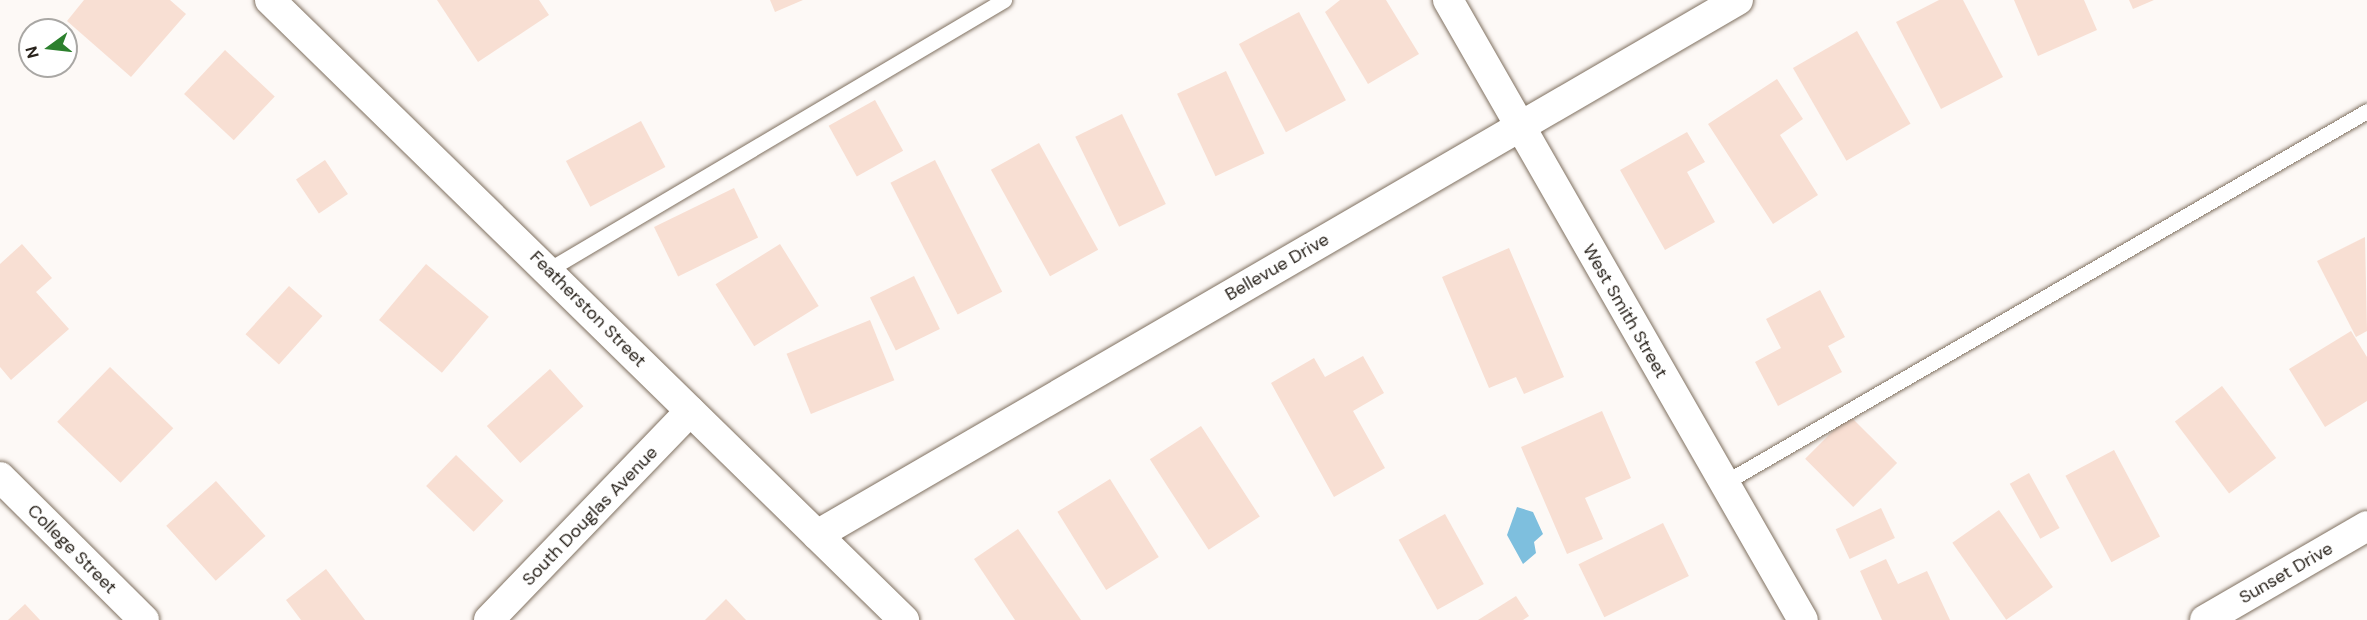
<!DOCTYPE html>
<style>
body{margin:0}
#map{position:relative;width:2367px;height:620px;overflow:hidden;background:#fdf9f6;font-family:"DM Sans",sans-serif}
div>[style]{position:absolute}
.water>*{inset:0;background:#7ebfde}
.building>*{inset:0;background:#f8dfd3;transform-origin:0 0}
.roads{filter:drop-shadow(0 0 2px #807161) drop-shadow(0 0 2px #807161)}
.service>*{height:15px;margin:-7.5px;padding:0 7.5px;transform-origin:7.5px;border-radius:7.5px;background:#fff}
.minor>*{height:30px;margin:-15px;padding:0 15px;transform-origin:15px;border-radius:15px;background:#fff}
span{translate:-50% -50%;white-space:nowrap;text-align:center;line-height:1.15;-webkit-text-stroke:4.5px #fff;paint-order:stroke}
.street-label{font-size:18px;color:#28221b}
.north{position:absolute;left:18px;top:18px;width:60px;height:60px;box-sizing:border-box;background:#fff;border:2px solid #a9a7a4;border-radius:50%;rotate:255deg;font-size:16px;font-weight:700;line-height:24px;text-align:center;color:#28221b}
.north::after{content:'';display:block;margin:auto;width:21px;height:27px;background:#2c802d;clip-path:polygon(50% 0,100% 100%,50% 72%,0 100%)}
</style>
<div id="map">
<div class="water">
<div style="clip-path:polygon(1517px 507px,1533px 512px,1543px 534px,1534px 542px,1536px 553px,1523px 564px,1507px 535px)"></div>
</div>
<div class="building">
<div style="clip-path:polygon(84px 0,170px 0,186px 14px,131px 77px,67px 21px)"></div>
<div style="clip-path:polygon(437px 0,539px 0,549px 15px,478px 62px)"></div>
<div style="clip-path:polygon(770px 0,803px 0,775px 12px)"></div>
<div style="clip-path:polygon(1340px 0,1386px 0,1419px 54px,1368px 84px,1325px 12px)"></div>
<div style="clip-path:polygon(1939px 0,1963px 0,2003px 77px,1941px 109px,1896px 22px)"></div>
<div style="clip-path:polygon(2014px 0,2084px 0,2097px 30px,2038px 56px)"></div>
<div style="clip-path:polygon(2129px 0,2154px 0,2133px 9px)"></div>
<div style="left:1299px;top:12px;width:100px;height:68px;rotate:62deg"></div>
<div style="left:1857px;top:31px;width:107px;height:74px;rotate:60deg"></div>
<div style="left:225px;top:50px;width:68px;height:60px;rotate:43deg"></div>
<div style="left:1226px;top:71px;width:91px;height:54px;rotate:65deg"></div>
<div style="clip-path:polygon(1777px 79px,1803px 119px,1780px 135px,1818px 195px,1773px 224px,1708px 124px)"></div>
<div style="left:875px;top:100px;width:58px;height:53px;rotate:61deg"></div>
<div style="left:1122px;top:114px;width:100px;height:52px;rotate:64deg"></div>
<div style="left:641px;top:121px;width:52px;height:85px;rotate:62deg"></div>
<div style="clip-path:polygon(1687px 132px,1705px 162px,1687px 172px,1715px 222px,1665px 250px,1620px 170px)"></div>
<div style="left:1039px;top:143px;width:122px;height:55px;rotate:61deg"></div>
<div style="left:325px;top:160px;width:41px;height:35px;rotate:56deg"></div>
<div style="left:935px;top:160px;width:148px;height:50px;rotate:63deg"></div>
<div style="left:734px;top:188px;width:55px;height:89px;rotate:64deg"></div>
<div style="clip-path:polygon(2365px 237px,2367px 331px,2356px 337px,2317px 261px)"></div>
<div style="clip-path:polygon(22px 244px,52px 278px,36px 292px,69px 329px,11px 380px,0 367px,0 264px)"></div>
<div style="left:780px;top:244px;width:73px;height:76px;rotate:58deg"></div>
<div style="clip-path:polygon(1509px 248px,1564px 377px,1524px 394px,1516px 377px,1489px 388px,1442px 277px)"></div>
<div style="left:426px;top:264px;width:82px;height:73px;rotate:40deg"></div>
<div style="left:914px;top:276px;width:59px;height:49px;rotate:64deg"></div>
<div style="left:289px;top:286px;width:45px;height:65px;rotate:42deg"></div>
<div style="clip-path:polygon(1820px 290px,1845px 337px,1828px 346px,1842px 372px,1778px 406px,1755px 362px,1781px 348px,1766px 319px)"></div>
<div style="left:870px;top:320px;width:65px;height:90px;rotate:68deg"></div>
<div style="clip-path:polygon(2351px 331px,2367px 357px,2367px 401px,2325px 427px,2289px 369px)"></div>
<div style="clip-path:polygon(1363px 356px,1384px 393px,1353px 411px,1385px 468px,1334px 497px,1271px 383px,1314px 358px,1325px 377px)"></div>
<div style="left:110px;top:367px;width:88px;height:76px;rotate:44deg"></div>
<div style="left:550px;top:369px;width:50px;height:85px;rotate:48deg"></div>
<div style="left:2222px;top:386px;width:90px;height:59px;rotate:53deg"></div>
<div style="clip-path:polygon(1602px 411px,1631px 478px,1585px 498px,1603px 539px,1567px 554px,1521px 447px)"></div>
<div style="left:1849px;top:415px;width:68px;height:62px;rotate:45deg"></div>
<div style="left:1201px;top:426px;width:108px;height:61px;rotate:57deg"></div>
<div style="left:2114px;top:450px;width:98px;height:55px;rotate:62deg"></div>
<div style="left:456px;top:455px;width:66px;height:43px;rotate:44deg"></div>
<div style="left:2029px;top:473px;width:63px;height:22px;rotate:61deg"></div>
<div style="left:1110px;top:479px;width:92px;height:62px;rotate:58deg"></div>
<div style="left:216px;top:481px;width:74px;height:67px;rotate:48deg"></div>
<div style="left:1881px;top:508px;width:33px;height:50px;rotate:65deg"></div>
<div style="left:1999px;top:510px;width:94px;height:57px;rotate:55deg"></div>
<div style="left:1445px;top:514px;width:80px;height:53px;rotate:61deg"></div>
<div style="left:1663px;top:523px;width:59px;height:94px;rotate:64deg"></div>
<div style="clip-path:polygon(1018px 529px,1081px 620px,1015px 620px,974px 559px)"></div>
<div style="clip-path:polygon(1886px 559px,1898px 584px,1927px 571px,1950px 620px,1882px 620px,1860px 571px)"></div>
<div style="clip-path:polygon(326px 569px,365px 620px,301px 620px,286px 600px)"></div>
<div style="clip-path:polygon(1516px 596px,1529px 616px,1523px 620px,1478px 620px)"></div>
<div style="clip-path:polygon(726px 599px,746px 620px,705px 620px)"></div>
<div style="clip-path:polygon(25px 604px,40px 620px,8px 620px)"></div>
</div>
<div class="roads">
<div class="service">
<div style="left:548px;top:270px;width:530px;rotate:-30.63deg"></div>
<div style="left:1724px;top:483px;width:743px;rotate:-30.05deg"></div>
</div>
<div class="minor">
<div style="left:270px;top:0;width:887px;rotate:44.36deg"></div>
<div style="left:1448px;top:0;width:714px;rotate:60.21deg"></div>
<div style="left:0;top:477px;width:203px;rotate:44.8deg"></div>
<div style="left:817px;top:535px;width:1065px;rotate:-30.15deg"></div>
<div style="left:489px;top:620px;width:290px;rotate:-46.1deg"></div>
<div style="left:2205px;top:620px;width:187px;rotate:-30.1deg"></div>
</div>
</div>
<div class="street-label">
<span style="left:1277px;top:267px;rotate:-30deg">Bellevue Drive</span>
<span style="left:588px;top:309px;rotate:45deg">Featherston Street</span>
<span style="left:1625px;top:311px;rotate:60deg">West Smith Street</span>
<span style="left:590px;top:516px;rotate:-46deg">South Douglas Avenue</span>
<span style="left:72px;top:549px;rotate:45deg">College Street</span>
<span style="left:2286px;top:573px;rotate:-30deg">Sunset Drive</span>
</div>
<div class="north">N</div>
</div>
